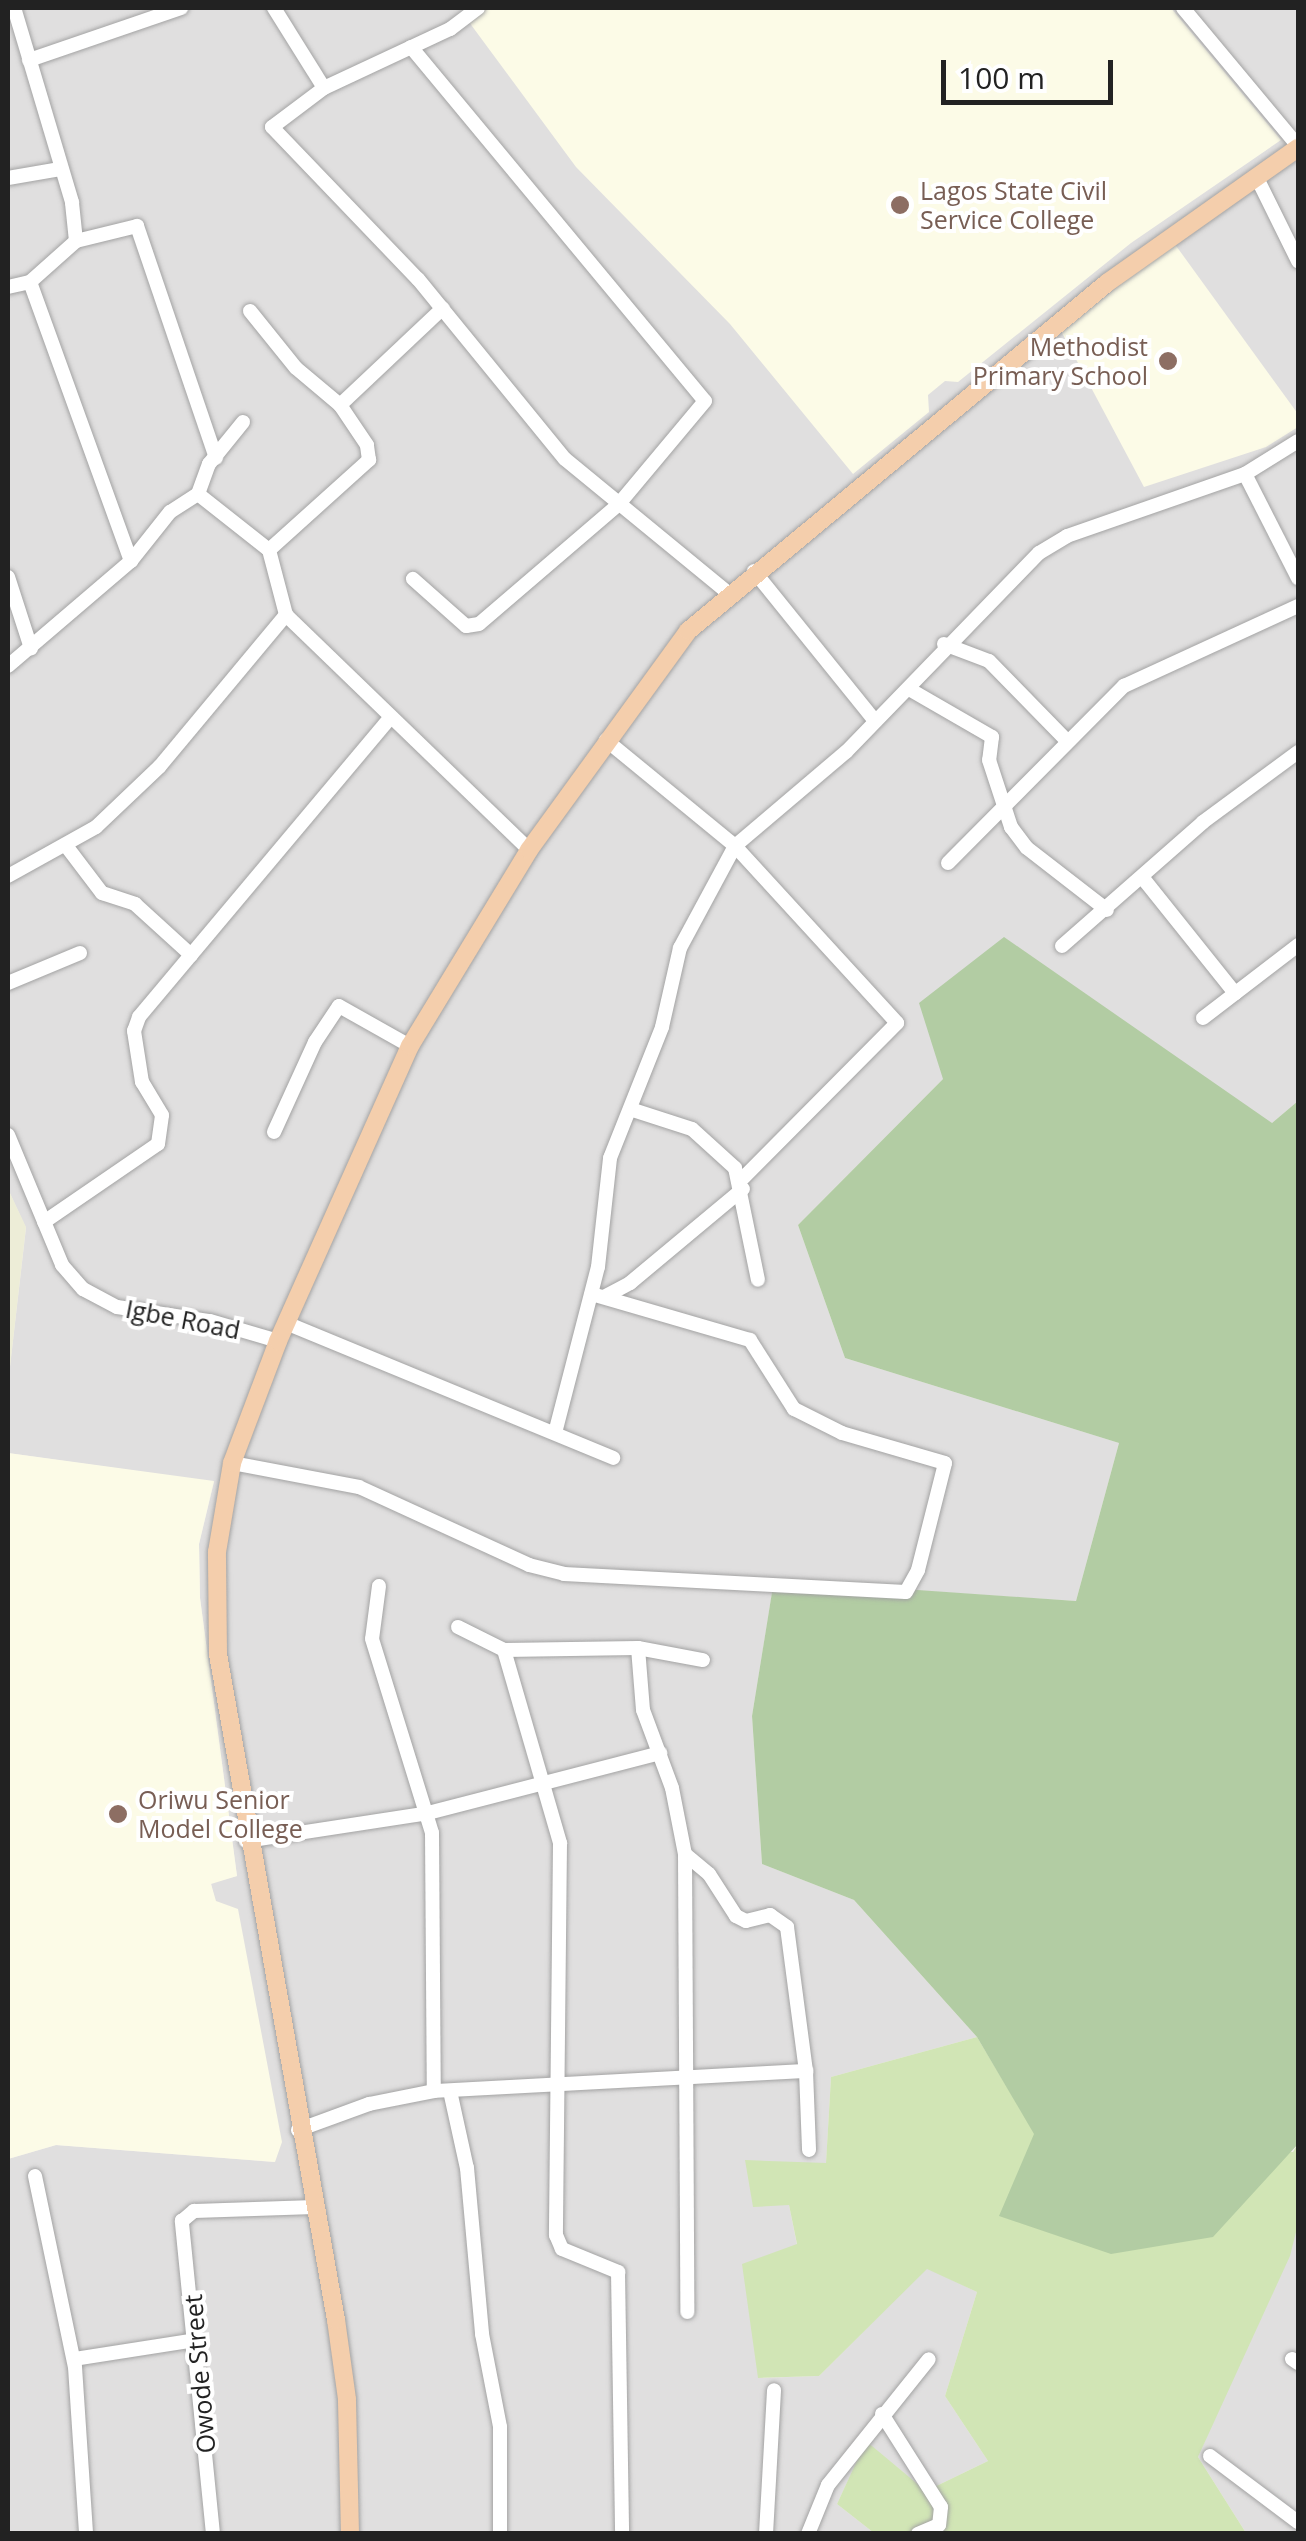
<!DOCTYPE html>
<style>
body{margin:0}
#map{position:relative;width:1306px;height:2541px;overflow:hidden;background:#f1eeea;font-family:"Open Sans",sans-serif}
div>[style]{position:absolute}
.residential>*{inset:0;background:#e0dfdf}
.education>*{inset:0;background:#fcfbe7}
.farmland>*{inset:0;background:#ededd7}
.grass>*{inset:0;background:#d1e5b5}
.forest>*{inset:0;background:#b2cca3}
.roads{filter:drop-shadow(0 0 2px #a3a3a3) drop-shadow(0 0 2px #a3a3a3)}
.minor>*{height:14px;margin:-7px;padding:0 7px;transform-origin:7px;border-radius:7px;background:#fff}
.major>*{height:18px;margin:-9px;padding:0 9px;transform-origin:9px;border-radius:9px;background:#f4ceac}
.dots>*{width:28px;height:28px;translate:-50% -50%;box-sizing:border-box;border:5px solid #fff;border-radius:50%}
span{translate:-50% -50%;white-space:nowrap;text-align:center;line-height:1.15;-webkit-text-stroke:8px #fff;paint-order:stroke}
.education-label{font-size:25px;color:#785e54}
.left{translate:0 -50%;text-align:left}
.right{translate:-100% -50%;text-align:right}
.street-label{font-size:25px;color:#222}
.frame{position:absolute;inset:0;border:10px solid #222;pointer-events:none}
.scale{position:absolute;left:941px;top:60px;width:172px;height:45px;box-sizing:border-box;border:5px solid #222;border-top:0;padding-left:12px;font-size:30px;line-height:35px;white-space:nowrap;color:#222;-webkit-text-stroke:8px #fff;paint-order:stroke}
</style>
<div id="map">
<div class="residential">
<div style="clip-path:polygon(8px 8px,1298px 8px,1298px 1101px,1272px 1123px,943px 1079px,798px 1225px,845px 1358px,1119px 1443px,1076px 1601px,774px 1581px,752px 1716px,762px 1864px,854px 1900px,977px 2037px,831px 2077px,826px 2164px,789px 2205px,797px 2245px,759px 2378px,819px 2376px,927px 2268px,977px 2292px,945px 2396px,988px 2461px,926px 2491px,866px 2442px,837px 2504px,874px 2533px,8px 2533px,8px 2159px,56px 2145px,274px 2162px,211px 1883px,237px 1876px,200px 1598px,199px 1544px,214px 1482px,8px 1453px,8px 1384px,26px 1228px,8px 1189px)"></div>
<div style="clip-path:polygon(1298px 2224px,1298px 2533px,1246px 2533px,1198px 2457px)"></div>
</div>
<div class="education">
<div style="clip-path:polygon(487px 8px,1171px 8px,1281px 140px,1131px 243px,958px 382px,945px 381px,928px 395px,929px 412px,853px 474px,730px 324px,576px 167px,469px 22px)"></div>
<div style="clip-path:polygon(1174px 243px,1298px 414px,1298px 427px,1266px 447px,1144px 487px,1061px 331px)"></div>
<div style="clip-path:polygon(8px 1453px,214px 1481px,199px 1544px,200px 1598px,237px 1876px,211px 1884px,216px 1901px,238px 1909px,282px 2142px,275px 2162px,56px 2145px,8px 2159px)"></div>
</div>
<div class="farmland">
<div style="clip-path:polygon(8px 1189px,26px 1227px,8px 1384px)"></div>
</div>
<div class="grass">
<div style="clip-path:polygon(977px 2037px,1035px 2134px,1293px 2152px,1298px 2144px,1298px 2224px,1290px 2256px,1198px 2457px,1246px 2533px,874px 2533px,837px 2504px,866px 2441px,926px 2491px,988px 2461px,945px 2396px,977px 2292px,927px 2269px,819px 2376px,758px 2378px,742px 2264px,797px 2244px,789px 2205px,753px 2207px,745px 2160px,826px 2163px,831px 2077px)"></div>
</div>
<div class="forest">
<div style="clip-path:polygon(1004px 937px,1272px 1123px,1298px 1101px,1298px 2144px,1213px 2237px,1111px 2254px,999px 2216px,1034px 2134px,977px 2037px,854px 1900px,762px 1864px,752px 1716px,774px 1580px,1076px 1601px,1119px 1443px,845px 1358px,798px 1225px,943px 1079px,919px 1003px)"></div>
</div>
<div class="roads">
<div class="minor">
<div style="left:274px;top:8px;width:94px;rotate:58deg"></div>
<div style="left:478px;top:8px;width:35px;rotate:143deg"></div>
<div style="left:450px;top:29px;width:139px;rotate:154.9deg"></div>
<div style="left:324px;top:88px;width:65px;rotate:143.1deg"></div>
<div style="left:272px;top:127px;width:211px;rotate:46.2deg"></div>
<div style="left:418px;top:279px;width:232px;rotate:50.8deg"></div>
<div style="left:565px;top:459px;width:211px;rotate:39.4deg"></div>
<div style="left:1183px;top:8px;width:180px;rotate:50.2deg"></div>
<div style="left:411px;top:47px;width:460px;rotate:50.3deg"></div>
<div style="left:705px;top:401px;width:134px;rotate:129.9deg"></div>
<div style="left:619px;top:504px;width:184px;rotate:139.4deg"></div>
<div style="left:479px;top:624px;width:13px;rotate:171deg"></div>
<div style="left:466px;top:626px;width:71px;rotate:-138.4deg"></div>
<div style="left:29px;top:60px;width:161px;rotate:-18.9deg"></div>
<div style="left:8px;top:178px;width:53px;rotate:-9.8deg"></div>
<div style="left:1257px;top:178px;width:93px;rotate:63.7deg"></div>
<div style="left:76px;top:241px;width:63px;rotate:-13.8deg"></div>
<div style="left:137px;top:226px;width:245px;rotate:71.2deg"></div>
<div style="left:30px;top:282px;width:297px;rotate:70.1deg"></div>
<div style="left:8px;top:287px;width:23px;rotate:-13deg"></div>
<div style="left:30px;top:282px;width:62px;rotate:-41.7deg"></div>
<div style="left:76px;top:241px;width:39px;rotate:-96deg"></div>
<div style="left:72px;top:202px;width:202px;rotate:-106.6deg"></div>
<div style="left:250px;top:311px;width:73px;rotate:51.1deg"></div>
<div style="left:296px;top:368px;width:57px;rotate:40.1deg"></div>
<div style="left:1245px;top:474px;width:117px;rotate:63deg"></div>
<div style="left:198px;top:494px;width:90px;rotate:38.3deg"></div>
<div style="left:269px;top:550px;width:67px;rotate:75.3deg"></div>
<div style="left:286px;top:615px;width:338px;rotate:44deg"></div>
<div style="left:269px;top:550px;width:135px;rotate:-42deg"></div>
<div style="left:369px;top:460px;width:15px;rotate:-98deg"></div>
<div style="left:367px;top:445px;width:48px;rotate:-124deg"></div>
<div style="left:340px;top:405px;width:141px;rotate:-43.3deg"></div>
<div style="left:754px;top:571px;width:193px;rotate:51.1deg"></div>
<div style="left:8px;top:577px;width:75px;rotate:72.1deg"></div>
<div style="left:944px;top:644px;width:48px;rotate:20.7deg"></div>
<div style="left:989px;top:661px;width:112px;rotate:45.7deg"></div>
<div style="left:8px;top:666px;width:162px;rotate:-40.5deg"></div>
<div style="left:131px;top:561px;width:63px;rotate:-51.5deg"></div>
<div style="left:170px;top:512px;width:33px;rotate:-33deg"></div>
<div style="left:198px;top:494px;width:32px;rotate:-70deg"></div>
<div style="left:209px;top:464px;width:54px;rotate:-51deg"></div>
<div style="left:909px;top:689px;width:96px;rotate:30deg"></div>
<div style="left:992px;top:737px;width:23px;rotate:97deg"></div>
<div style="left:989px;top:760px;width:71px;rotate:71.8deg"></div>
<div style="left:1011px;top:827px;width:26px;rotate:53deg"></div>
<div style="left:1027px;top:848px;width:101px;rotate:37.8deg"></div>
<div style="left:606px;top:740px;width:167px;rotate:39.4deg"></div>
<div style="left:735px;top:846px;width:240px;rotate:47.5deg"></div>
<div style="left:897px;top:1023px;width:220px;rotate:134.8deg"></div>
<div style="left:67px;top:847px;width:58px;rotate:52.7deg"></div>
<div style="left:102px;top:893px;width:35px;rotate:18deg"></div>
<div style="left:135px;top:904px;width:76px;rotate:42.3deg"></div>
<div style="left:948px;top:863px;width:250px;rotate:-45.2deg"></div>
<div style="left:1124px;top:686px;width:192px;rotate:-24.7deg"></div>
<div style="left:8px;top:876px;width:101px;rotate:-29.1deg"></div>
<div style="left:96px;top:827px;width:88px;rotate:-43.6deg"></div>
<div style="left:160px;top:766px;width:197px;rotate:-50.2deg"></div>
<div style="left:1142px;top:877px;width:149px;rotate:51.3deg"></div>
<div style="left:1062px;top:946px;width:188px;rotate:-41.3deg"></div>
<div style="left:1203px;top:822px;width:118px;rotate:-36.4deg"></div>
<div style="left:8px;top:983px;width:78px;rotate:-22.6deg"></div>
<div style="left:1203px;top:1018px;width:120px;rotate:-37.5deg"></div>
<div style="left:630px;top:1109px;width:65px;rotate:17.9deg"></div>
<div style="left:692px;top:1129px;width:58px;rotate:42.2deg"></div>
<div style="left:735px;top:1168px;width:114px;rotate:78.4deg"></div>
<div style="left:274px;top:1132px;width:99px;rotate:-65.5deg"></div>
<div style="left:315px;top:1042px;width:43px;rotate:-56.3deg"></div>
<div style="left:339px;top:1006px;width:81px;rotate:29.4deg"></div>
<div style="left:8px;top:1135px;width:141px;rotate:67.4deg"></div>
<div style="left:62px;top:1265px;width:32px;rotate:49deg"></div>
<div style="left:83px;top:1289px;width:38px;rotate:28deg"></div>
<div style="left:117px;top:1307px;width:94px;rotate:8.6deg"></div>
<div style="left:210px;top:1321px;width:71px;rotate:16.4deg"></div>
<div style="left:44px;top:1222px;width:138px;rotate:-34.4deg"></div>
<div style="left:158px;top:1144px;width:29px;rotate:-82deg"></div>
<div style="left:162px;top:1115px;width:39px;rotate:-121deg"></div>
<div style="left:142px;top:1082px;width:52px;rotate:-98.9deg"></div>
<div style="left:134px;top:1031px;width:15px;rotate:-70deg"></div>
<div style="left:139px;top:1017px;width:389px;rotate:-50deg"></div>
<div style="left:604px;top:1297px;width:30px;rotate:-28deg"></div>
<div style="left:630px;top:1283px;width:147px;rotate:-39.8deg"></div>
<div style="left:286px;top:1323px;width:354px;rotate:22.4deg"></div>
<div style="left:555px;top:1433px;width:171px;rotate:-75.5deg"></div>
<div style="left:598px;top:1267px;width:110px;rotate:-83.7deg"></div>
<div style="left:610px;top:1158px;width:141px;rotate:-68.3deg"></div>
<div style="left:662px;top:1027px;width:81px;rotate:-77.2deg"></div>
<div style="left:680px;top:948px;width:116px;rotate:-61.7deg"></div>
<div style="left:735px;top:846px;width:145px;rotate:-40.3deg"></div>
<div style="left:846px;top:752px;width:277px;rotate:-45.9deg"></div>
<div style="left:1039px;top:553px;width:33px;rotate:-31deg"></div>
<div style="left:1067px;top:536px;width:188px;rotate:-19.2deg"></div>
<div style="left:1245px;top:474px;width:62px;rotate:-31.9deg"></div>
<div style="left:232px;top:1463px;width:129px;rotate:10.7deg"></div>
<div style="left:359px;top:1487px;width:187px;rotate:24.6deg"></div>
<div style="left:529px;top:1565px;width:36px;rotate:14deg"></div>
<div style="left:564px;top:1574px;width:342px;rotate:3deg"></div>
<div style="left:906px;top:1592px;width:25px;rotate:-61deg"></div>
<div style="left:918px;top:1570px;width:110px;rotate:-75.8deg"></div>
<div style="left:945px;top:1463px;width:107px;rotate:-163.8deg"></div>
<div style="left:842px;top:1433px;width:54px;rotate:-153.4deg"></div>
<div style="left:794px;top:1409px;width:82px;rotate:-122.5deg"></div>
<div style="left:750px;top:1340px;width:165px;rotate:-163.8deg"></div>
<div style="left:379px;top:1586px;width:53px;rotate:97.5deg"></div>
<div style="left:372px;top:1639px;width:203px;rotate:72.8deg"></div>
<div style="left:432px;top:1833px;width:258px;rotate:89.6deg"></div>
<div style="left:458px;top:1627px;width:51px;rotate:26.6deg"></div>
<div style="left:504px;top:1650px;width:134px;rotate:-0.9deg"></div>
<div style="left:638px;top:1648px;width:62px;rotate:85.4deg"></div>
<div style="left:643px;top:1710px;width:83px;rotate:69.6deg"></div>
<div style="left:672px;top:1788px;width:67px;rotate:78.9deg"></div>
<div style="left:685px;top:1854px;width:458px;rotate:89.7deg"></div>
<div style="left:638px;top:1648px;width:66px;rotate:10.5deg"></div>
<div style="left:504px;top:1650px;width:201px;rotate:73.8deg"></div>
<div style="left:560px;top:1843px;width:392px;rotate:90.6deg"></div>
<div style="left:556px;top:2235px;width:15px;rotate:67deg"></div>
<div style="left:562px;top:2249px;width:61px;rotate:22.3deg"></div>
<div style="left:618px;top:2272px;width:262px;rotate:89.1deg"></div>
<div style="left:246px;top:1841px;width:184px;rotate:-8.7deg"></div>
<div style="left:428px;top:1813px;width:240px;rotate:-14.5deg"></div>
<div style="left:685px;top:1854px;width:31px;rotate:40deg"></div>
<div style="left:709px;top:1874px;width:50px;rotate:57.3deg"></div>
<div style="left:736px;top:1916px;width:11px;rotate:27deg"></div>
<div style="left:746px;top:1921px;width:25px;rotate:-14deg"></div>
<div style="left:770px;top:1915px;width:21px;rotate:35deg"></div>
<div style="left:787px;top:1927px;width:145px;rotate:82.5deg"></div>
<div style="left:806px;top:2071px;width:79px;rotate:87.8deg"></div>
<div style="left:450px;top:2091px;width:79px;rotate:77.6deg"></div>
<div style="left:467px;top:2168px;width:167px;rotate:84.8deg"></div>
<div style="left:482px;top:2334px;width:95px;rotate:79deg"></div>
<div style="left:500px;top:2427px;width:107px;rotate:90deg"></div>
<div style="left:298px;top:2130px;width:76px;rotate:-20.1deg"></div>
<div style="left:369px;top:2104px;width:66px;rotate:-11.3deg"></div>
<div style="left:434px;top:2091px;width:373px;rotate:-3.1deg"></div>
<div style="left:35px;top:2176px;width:195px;rotate:78.2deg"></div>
<div style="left:75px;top:2367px;width:167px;rotate:86.2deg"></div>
<div style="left:74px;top:2359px;width:122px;rotate:-8.9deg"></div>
<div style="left:1292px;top:2359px;width:7px;rotate:34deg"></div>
<div style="left:882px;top:2414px;width:110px;rotate:57.6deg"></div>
<div style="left:941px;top:2507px;width:18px;rotate:96deg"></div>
<div style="left:939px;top:2525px;width:23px;rotate:157deg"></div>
<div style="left:1210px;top:2456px;width:110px;rotate:36.9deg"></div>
<div style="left:213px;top:2534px;width:315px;rotate:-95.7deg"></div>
<div style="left:182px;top:2221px;width:16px;rotate:-40deg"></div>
<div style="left:194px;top:2211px;width:121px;rotate:-1.9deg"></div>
<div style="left:766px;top:2534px;width:144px;rotate:-86.8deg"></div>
<div style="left:808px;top:2534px;width:53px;rotate:-67.8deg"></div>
<div style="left:828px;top:2485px;width:161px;rotate:-51.3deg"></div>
</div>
<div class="major">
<div style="left:350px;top:2534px;width:135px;rotate:-91.3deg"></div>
<div style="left:347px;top:2399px;width:80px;rotate:-97.9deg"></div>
<div style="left:336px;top:2320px;width:676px;rotate:-100.05deg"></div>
<div style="left:218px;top:1654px;width:102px;rotate:-90.6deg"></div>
<div style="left:217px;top:1552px;width:90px;rotate:-80.4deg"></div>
<div style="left:232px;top:1463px;width:130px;rotate:-69.3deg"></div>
<div style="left:278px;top:1341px;width:323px;rotate:-65.9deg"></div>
<div style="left:410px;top:1046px;width:229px;rotate:-58.7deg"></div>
<div style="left:529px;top:850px;width:271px;rotate:-54deg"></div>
<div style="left:688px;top:631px;width:545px;rotate:-39.71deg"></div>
<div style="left:1107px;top:283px;width:234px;rotate:-35.3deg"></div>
</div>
</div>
<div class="dots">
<div style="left:900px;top:205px;background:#8d6e63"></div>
<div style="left:1168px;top:361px;background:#8d6e63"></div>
<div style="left:118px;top:1814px;background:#8d6e63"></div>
</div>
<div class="education-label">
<span class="left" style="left:920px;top:205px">Lagos State Civil<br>Service College</span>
<span class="right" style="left:1148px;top:361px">Methodist<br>Primary School</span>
<span class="left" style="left:138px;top:1814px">Oriwu Senior<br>Model College</span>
</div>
<div class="street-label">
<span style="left:183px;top:1319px;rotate:11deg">Igbe Road</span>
<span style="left:199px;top:2374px;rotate:-95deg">Owode Street</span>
</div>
<div class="frame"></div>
<div class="scale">100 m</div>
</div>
